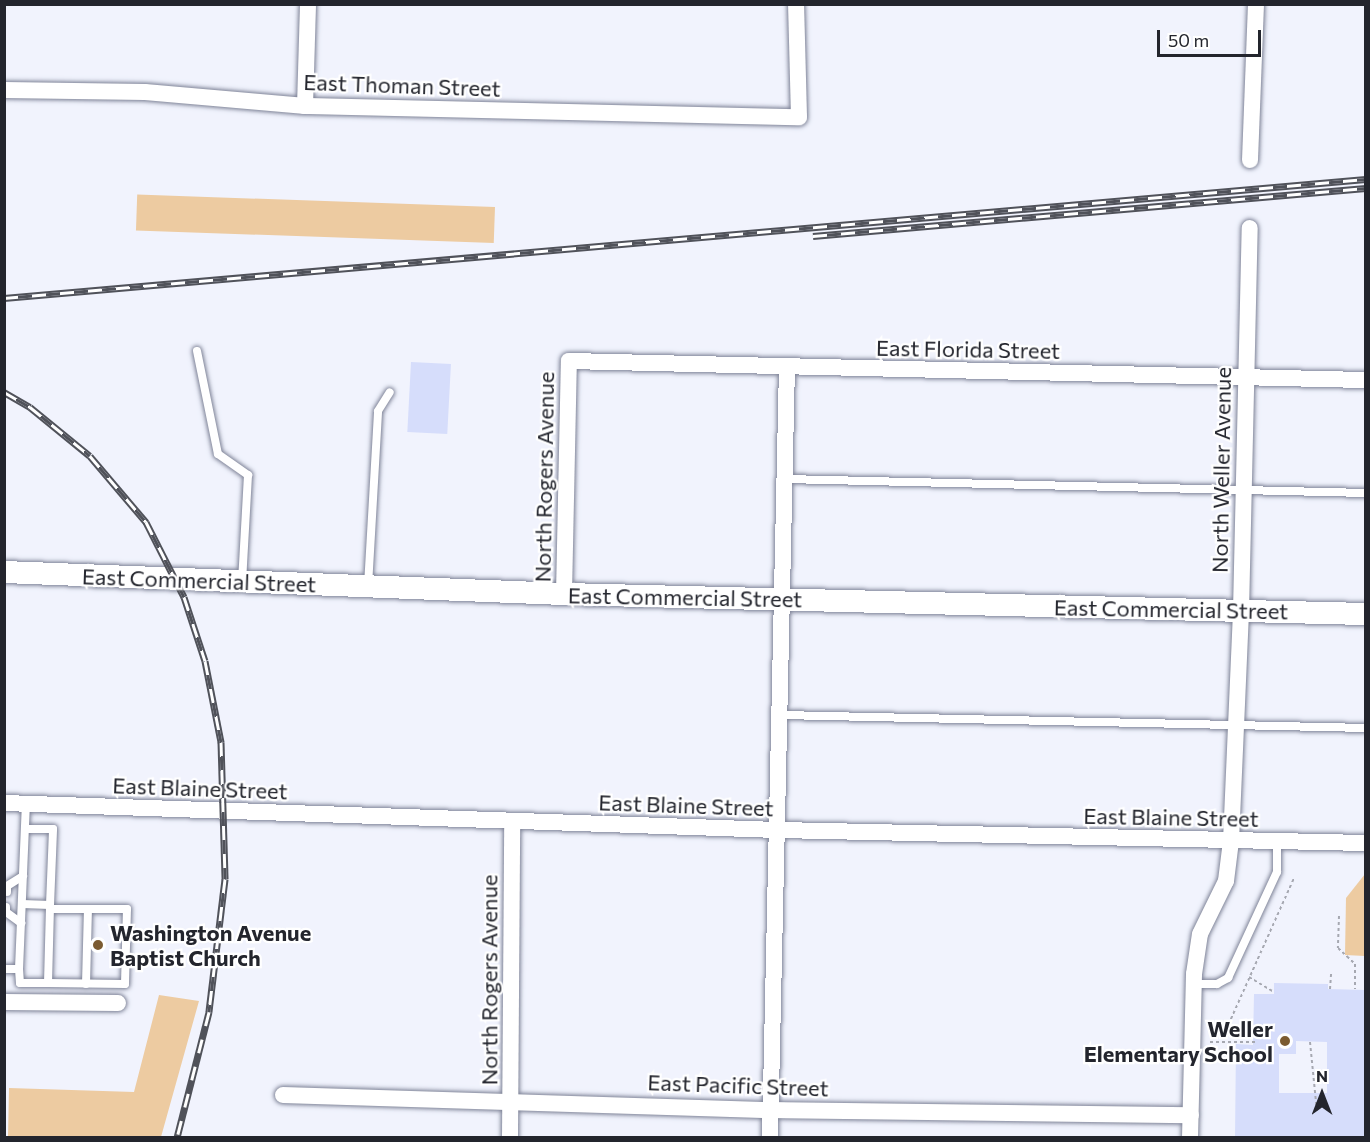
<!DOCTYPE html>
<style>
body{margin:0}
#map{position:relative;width:1370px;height:1142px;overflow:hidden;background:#f1f3fd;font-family:Commissioner,sans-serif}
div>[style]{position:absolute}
.green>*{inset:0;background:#edcba1;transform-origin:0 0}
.building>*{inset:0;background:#d6ddfb;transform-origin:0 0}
.path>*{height:2px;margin-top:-1px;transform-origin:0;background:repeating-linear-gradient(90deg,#a6a8b1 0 3px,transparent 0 6px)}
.roads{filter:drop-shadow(0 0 2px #7f8498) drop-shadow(0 0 2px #7f8498)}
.lane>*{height:8px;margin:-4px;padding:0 4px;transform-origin:4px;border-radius:4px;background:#fff}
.street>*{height:16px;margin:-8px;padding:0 8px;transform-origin:8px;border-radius:8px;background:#fff}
.secondary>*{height:22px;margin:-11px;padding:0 11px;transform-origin:11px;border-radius:11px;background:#fff}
.rail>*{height:7px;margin-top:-3.5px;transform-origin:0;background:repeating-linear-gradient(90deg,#fff 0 14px,#50525a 0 28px);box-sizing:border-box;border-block:2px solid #50525a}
.dots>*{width:16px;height:16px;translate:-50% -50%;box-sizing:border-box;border:3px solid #fff;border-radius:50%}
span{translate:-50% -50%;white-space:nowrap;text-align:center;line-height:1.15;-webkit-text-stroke:4.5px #fff;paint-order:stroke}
.street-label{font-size:22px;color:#23252d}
.poi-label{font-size:22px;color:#23252d;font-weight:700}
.left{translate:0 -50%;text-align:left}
.right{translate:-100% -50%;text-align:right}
.frame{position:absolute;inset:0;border:6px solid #23252d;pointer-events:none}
.north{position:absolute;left:1292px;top:1064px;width:60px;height:60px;-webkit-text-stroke:4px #fff;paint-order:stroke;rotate:0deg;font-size:16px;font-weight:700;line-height:24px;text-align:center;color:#23252d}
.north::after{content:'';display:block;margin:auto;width:21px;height:27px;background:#23252d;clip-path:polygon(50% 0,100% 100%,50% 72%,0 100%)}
.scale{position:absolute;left:1157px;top:30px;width:104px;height:27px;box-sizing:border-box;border:3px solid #23252d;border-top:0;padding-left:8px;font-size:18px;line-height:21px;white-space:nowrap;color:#23252d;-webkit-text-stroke:4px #fff;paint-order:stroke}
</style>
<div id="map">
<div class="green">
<div style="left:495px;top:207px;width:36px;height:358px;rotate:92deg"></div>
<div style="clip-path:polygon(1365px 874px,1365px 956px,1345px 955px,1346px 898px)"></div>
<div style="clip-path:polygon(159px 995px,199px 1001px,161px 1137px,8px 1137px,9px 1088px,134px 1092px)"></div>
</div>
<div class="building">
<div style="left:411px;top:362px;width:40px;height:70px;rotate:3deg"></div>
<div style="clip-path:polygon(evenodd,1274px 983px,1328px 984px,1328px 989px,1365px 990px,1365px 1137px,1235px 1137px,1236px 1044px,1253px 1045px,1254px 994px,1274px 994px,1274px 983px,1296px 1041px,1327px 1042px,1327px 1093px,1279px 1093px,1279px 1054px,1296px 1054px,1296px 1041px)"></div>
</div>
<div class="path">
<div style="left:1339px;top:916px;width:32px;rotate:92deg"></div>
<div style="left:1338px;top:948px;width:23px;rotate:43deg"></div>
<div style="left:1355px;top:964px;width:25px;rotate:90deg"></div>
<div style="left:1249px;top:977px;width:29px;rotate:31deg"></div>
<div style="left:1330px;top:989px;width:16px;rotate:-86deg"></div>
<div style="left:1208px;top:1030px;width:45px"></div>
<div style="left:1226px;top:1030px;width:167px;rotate:-65.9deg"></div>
<div style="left:1210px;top:1042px;width:45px"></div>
<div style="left:1310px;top:1042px;width:70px;rotate:84.3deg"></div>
</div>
<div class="roads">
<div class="lane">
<div style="left:197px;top:351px;width:105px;rotate:78.5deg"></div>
<div style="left:218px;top:454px;width:37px;rotate:35deg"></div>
<div style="left:248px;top:475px;width:106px;rotate:93.2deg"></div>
<div style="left:785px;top:479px;width:581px;rotate:1.38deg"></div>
<div style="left:368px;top:586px;width:175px;rotate:-86.7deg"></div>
<div style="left:378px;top:411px;width:22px;rotate:-58deg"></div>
<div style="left:781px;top:715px;width:585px;rotate:1.27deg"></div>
<div style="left:7px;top:892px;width:6px;rotate:-90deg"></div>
<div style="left:7px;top:886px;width:19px;rotate:-32deg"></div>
<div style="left:22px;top:904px;width:28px;rotate:2deg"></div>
<div style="left:50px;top:905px;width:76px;rotate:-87.7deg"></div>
<div style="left:53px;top:829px;width:28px;rotate:180deg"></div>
<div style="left:6px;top:907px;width:5px;rotate:90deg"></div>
<div style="left:6px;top:912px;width:19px;rotate:36deg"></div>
<div style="left:4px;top:969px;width:15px"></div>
<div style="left:19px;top:969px;width:165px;rotate:-87.6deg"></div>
<div style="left:19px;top:969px;width:14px;rotate:86deg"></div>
<div style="left:20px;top:983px;width:28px"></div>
<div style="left:48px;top:983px;width:78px;rotate:-88.5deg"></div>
<div style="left:48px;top:983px;width:77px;rotate:0.7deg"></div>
<div style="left:125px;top:984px;width:75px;rotate:-88.5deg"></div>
<div style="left:127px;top:909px;width:77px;rotate:180deg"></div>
<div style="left:86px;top:984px;width:75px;rotate:-88.5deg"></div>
<div style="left:1194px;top:984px;width:23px"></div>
<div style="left:1217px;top:984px;width:13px;rotate:-29deg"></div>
<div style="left:1228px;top:978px;width:117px;rotate:-65.2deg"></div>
<div style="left:1277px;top:872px;width:30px;rotate:-90deg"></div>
</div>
<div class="street">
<div style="left:4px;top:90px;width:141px;rotate:0.8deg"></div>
<div style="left:145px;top:92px;width:161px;rotate:5deg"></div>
<div style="left:305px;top:106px;width:494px;rotate:1.3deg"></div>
<div style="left:799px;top:117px;width:113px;rotate:-91.5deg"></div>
<div style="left:305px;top:106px;width:102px;rotate:-88.3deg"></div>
<div style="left:1250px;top:160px;width:156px;rotate:-87.8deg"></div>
<div style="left:564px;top:594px;width:233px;rotate:-88.8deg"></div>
<div style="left:569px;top:361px;width:797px;rotate:1.37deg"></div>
<div style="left:4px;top:803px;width:775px;rotate:2deg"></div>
<div style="left:779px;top:830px;width:587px;rotate:1.27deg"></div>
<div style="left:4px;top:1002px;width:114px;rotate:0.5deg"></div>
<div style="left:283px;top:1095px;width:488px;rotate:1.8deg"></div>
<div style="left:771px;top:1110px;width:420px;rotate:0.7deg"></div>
<div style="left:510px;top:1138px;width:316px;rotate:-89.6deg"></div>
<div style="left:770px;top:1138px;width:770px;rotate:-88.74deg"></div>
<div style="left:1190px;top:1138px;width:164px;rotate:-88.6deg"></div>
<div style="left:1194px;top:974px;width:40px;rotate:-81.5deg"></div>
<div style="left:1200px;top:934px;width:59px;rotate:-63.9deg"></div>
<div style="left:1226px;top:881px;width:40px;rotate:-82.9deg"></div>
<div style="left:1231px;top:841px;width:230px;rotate:-87.5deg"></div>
<div style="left:1241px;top:611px;width:383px;rotate:-88.7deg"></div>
</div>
<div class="secondary">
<div style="left:4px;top:572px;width:560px;rotate:2.25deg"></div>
<div style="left:564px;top:594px;width:802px;rotate:1.43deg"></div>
</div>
</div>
<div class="rail">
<div style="left:813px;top:236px;width:555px;rotate:-4.96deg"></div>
<div style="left:4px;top:298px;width:1367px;rotate:-4.99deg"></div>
<div style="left:4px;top:392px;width:30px;rotate:30deg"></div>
<div style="left:30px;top:407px;width:77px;rotate:39.2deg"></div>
<div style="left:90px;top:456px;width:87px;rotate:49.7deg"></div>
<div style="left:146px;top:522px;width:84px;rotate:63.1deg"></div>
<div style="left:184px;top:597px;width:67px;rotate:71.8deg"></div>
<div style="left:205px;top:661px;width:83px;rotate:78.8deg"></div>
<div style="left:221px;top:742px;width:137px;rotate:88.3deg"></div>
<div style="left:225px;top:879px;width:134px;rotate:96.9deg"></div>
<div style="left:209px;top:1012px;width:130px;rotate:104.3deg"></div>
</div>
<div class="dots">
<div style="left:98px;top:945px;background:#7b5b31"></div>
<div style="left:1285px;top:1041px;background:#7b5b31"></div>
</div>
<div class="street-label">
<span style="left:402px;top:85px;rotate:2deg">East Thoman Street</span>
<span style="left:968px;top:349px;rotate:1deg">East Florida Street</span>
<span style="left:1221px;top:470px;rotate:-89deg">North Weller Avenue</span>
<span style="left:544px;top:477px;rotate:-89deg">North Rogers Avenue</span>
<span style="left:199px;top:580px;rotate:2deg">East Commercial Street</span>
<span style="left:685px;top:597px;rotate:1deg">East Commercial Street</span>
<span style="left:1171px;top:609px;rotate:1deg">East Commercial Street</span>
<span style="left:200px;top:788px;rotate:2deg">East Blaine Street</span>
<span style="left:686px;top:805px;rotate:2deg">East Blaine Street</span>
<span style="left:1171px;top:817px;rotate:1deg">East Blaine Street</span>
<span style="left:489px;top:980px;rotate:-90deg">North Rogers Avenue</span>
<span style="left:738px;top:1085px;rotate:2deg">East Pacific Street</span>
</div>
<div class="poi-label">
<span class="left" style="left:110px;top:945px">Washington Avenue<br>Baptist Church</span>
<span class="right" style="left:1273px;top:1041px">Weller<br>Elementary School</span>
</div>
<div class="frame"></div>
<div class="north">N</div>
<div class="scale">50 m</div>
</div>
